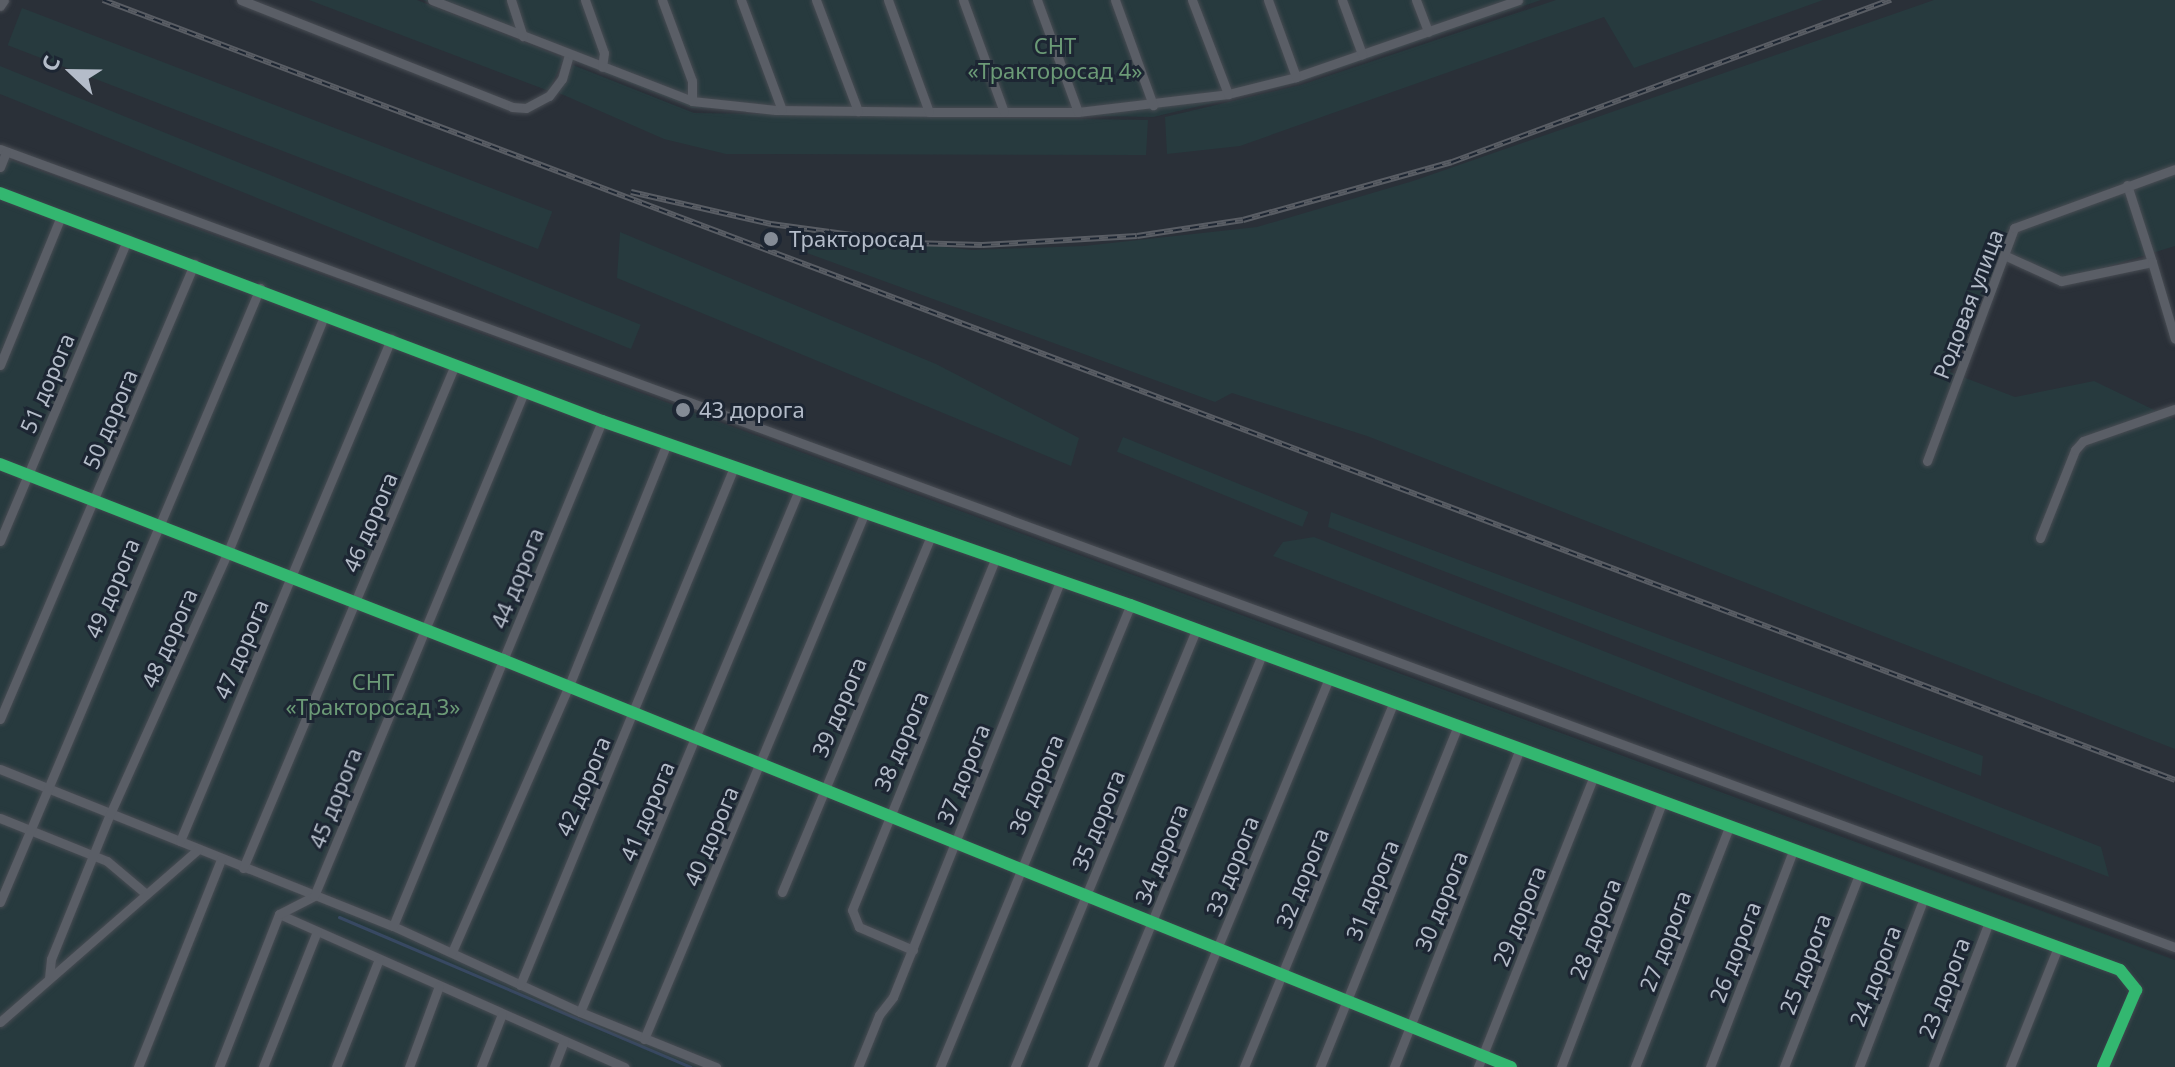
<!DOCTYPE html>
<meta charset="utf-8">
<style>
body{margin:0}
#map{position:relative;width:2175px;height:1067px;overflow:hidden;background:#2a3038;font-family:"Noto Sans",sans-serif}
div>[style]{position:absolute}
.green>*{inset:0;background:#273a3e;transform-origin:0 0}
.stream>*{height:3px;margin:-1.5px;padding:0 1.5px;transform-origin:1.5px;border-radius:1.5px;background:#384963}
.roads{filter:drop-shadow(0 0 2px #484c53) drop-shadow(0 0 2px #484c53)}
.minor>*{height:9px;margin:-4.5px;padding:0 4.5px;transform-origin:4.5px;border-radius:4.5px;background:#5a5e66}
.rail>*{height:6px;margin-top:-3px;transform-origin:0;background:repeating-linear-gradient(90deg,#1d2633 0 9px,#595d64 0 18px);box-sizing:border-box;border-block:2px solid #595d64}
.cycleway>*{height:12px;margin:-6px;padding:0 6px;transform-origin:6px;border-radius:6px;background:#33b770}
.dots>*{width:22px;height:22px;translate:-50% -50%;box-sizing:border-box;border:4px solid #1d2633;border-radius:50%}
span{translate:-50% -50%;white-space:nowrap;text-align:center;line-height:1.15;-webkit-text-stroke:6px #1d2633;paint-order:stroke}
.park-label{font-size:22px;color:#6b9a76}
.poi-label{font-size:22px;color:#b4bcc9}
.left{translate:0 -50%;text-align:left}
.street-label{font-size:22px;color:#b4bcc9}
.north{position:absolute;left:32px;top:32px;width:80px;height:80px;-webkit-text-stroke:6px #1d2633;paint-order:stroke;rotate:292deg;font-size:22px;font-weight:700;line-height:32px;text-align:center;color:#b4bcc9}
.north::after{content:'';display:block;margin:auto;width:28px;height:36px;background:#b4bcc9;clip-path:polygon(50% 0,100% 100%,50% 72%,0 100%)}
</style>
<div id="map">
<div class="green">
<div style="clip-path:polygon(309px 0,417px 0,564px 58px,549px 91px)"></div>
<div style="clip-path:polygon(423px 0,1541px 0,1300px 82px,1153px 117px,692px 108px)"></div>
<div style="clip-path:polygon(1556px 0,1823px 0,1634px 68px,1604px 17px,1240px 146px,1167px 154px,1165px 117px,1301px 85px)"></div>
<div style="clip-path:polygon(1934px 0,2175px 0,2175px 246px,2061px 281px,2002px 255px,1950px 372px,2015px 397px,2094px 381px,2175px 420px,2175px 749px,1367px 436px,1232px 393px,1215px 402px,807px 253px,815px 233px,972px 250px,1084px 246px,1257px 227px,1413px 181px)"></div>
<div style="left:22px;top:8px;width:568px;height:40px;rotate:21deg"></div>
<div style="clip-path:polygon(573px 65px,694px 113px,1148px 120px,1146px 155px,726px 154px,664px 139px,559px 93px)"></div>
<div style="left:0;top:66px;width:691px;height:26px;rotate:22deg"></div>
<div style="clip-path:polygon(0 156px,2175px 960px,2175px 1067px,0 1067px)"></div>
<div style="clip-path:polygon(620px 232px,936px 364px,1079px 438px,1071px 466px,617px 278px)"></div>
<div style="left:1123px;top:437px;width:200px;height:16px;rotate:22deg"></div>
<div style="clip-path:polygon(1331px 512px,1983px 756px,1981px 776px,1328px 527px)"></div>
<div style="clip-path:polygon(1314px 537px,2101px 847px,2109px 877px,1273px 556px,1283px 542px)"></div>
</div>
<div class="stream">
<div style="left:339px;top:917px;width:382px;rotate:23.1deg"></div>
</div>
<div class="roads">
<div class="minor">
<div style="left:241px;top:0;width:291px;rotate:21.5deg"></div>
<div style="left:512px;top:107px;width:14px;rotate:4deg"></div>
<div style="left:526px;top:108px;width:26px;rotate:-28deg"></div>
<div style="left:549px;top:96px;width:21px;rotate:-53deg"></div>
<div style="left:562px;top:79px;width:26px;rotate:-74deg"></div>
<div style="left:432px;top:0;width:279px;rotate:21.2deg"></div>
<div style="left:692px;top:101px;width:84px;rotate:6.1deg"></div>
<div style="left:776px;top:110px;width:153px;rotate:0.7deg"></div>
<div style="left:929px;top:112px;width:149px"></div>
<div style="left:1078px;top:112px;width:151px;rotate:-6.8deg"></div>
<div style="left:1228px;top:94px;width:70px;rotate:-14deg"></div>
<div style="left:1296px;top:77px;width:235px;rotate:-19.1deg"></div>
<div style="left:511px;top:0;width:38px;rotate:72deg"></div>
<div style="left:585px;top:0;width:56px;rotate:70.3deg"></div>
<div style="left:604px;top:53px;width:14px;rotate:98deg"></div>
<div style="left:662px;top:0;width:86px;rotate:69.7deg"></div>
<div style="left:692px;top:81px;width:20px;rotate:90deg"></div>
<div style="left:741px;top:0;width:117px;rotate:69.6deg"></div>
<div style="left:816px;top:0;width:119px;rotate:69.3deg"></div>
<div style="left:888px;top:0;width:119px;rotate:69.9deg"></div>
<div style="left:963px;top:0;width:119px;rotate:69.9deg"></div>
<div style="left:1037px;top:0;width:119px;rotate:69.9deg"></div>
<div style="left:1115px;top:0;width:112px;rotate:70.1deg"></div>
<div style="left:1192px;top:0;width:101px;rotate:69deg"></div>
<div style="left:1268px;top:0;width:82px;rotate:70deg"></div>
<div style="left:1342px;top:0;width:58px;rotate:69.7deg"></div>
<div style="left:1416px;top:0;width:34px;rotate:69deg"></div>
<div style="left:0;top:6px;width:7px;rotate:-56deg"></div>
<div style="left:0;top:149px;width:2317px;rotate:20.15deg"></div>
<div style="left:0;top:167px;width:16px;rotate:-68deg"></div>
<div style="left:2127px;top:185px;width:81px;rotate:72deg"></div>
<div style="left:0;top:193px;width:644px;rotate:20.74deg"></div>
<div style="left:602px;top:421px;width:559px;rotate:19.21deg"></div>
<div style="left:1130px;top:605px;width:1055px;rotate:20.24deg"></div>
<div style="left:2120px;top:970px;width:26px;rotate:51deg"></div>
<div style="left:2136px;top:990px;width:84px;rotate:113.2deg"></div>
<div style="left:2004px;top:255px;width:63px;rotate:24.5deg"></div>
<div style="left:2061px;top:281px;width:93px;rotate:-11.8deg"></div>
<div style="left:2152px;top:262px;width:80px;rotate:73.4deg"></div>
<div style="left:0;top:365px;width:161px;rotate:-67.7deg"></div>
<div style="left:1927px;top:461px;width:249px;rotate:-69.5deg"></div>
<div style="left:2014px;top:228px;width:171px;rotate:-20.1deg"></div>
<div style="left:0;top:464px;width:540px;rotate:21.29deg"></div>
<div style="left:503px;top:660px;width:1087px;rotate:21.99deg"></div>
<div style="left:2040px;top:538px;width:95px;rotate:-68.3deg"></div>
<div style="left:2075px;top:450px;width:12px;rotate:-48deg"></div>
<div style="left:2083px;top:441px;width:97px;rotate:-19.2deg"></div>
<div style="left:0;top:541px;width:327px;rotate:-67.1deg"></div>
<div style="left:0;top:719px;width:495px;rotate:-66.9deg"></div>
<div style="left:0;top:769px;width:423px;rotate:21.8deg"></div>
<div style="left:393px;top:926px;width:206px;rotate:24.7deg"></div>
<div style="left:580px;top:1012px;width:147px;rotate:22deg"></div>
<div style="left:0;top:818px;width:115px;rotate:21.9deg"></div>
<div style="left:107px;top:861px;width:50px;rotate:40.1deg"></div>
<div style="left:180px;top:841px;width:545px;rotate:-67.2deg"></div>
<div style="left:243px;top:868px;width:544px;rotate:-67.16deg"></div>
<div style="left:782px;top:892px;width:386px;rotate:-67.3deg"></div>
<div style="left:0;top:902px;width:667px;rotate:-67.05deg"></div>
<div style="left:279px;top:914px;width:378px;rotate:23.9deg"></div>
<div style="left:393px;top:926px;width:547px;rotate:-67.52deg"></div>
<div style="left:913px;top:950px;width:59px;rotate:-156.9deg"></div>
<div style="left:859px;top:927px;width:18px;rotate:-112deg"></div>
<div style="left:852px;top:910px;width:378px;rotate:-67.8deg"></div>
<div style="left:452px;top:952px;width:288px;rotate:-66.3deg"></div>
<div style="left:568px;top:688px;width:264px;rotate:-68deg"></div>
<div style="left:49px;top:978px;width:19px;rotate:-84deg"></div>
<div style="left:51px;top:959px;width:157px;rotate:-67.9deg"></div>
<div style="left:110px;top:814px;width:285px;rotate:-65.8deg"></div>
<div style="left:227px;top:554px;width:259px;rotate:-67.8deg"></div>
<div style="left:520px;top:985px;width:560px;rotate:-67.55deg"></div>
<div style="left:580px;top:1012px;width:566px;rotate:-67.24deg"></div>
<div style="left:0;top:1022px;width:262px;rotate:-41.1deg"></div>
<div style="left:644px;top:1039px;width:571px;rotate:-67.25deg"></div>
<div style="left:138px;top:1067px;width:224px;rotate:-68.2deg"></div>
<div style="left:219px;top:1067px;width:164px;rotate:-68.6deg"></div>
<div style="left:279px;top:914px;width:39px;rotate:-27deg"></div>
<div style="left:314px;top:896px;width:546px;rotate:-67.38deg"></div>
<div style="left:263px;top:1067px;width:146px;rotate:-68.3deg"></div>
<div style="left:336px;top:1067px;width:116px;rotate:-68.3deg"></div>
<div style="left:409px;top:1067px;width:86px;rotate:-69.7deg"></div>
<div style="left:481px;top:1067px;width:57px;rotate:-68.4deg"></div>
<div style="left:554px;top:1067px;width:28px;rotate:-69deg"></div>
<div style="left:858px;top:1067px;width:56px;rotate:-68deg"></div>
<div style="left:879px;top:1015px;width:23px;rotate:-52deg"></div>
<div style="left:893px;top:997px;width:447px;rotate:-68.1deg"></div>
<div style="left:940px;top:1067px;width:500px;rotate:-67.6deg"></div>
<div style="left:1015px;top:1067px;width:473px;rotate:-67.5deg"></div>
<div style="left:1092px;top:1067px;width:446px;rotate:-67.6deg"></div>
<div style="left:1168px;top:1067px;width:421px;rotate:-67.5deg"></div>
<div style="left:1244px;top:1067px;width:393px;rotate:-67.7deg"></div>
<div style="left:1320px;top:1067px;width:368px;rotate:-68deg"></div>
<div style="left:1394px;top:1067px;width:342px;rotate:-68.4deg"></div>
<div style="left:1478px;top:1067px;width:311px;rotate:-68.3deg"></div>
<div style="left:1561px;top:1067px;width:283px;rotate:-69.1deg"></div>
<div style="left:1635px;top:1067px;width:258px;rotate:-68.6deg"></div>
<div style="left:1710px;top:1067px;width:231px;rotate:-69deg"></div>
<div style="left:1784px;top:1067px;width:206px;rotate:-68.7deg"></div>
<div style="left:1859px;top:1067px;width:181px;rotate:-69deg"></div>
<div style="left:1933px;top:1067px;width:155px;rotate:-68.9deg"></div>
<div style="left:2010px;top:1067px;width:129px;rotate:-68.2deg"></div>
</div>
</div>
<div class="rail">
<div style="left:103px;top:0;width:2214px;rotate:20.63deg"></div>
<div style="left:631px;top:192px;width:144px;rotate:12.9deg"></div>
<div style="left:771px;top:224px;width:141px;rotate:7.7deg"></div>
<div style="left:911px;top:243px;width:71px;rotate:1.6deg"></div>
<div style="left:982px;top:245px;width:155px;rotate:-3.3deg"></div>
<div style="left:1137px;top:236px;width:107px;rotate:-8.6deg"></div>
<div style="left:1243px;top:220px;width:217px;rotate:-15.5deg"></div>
<div style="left:1452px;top:162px;width:468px;rotate:-20.3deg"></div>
</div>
<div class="cycleway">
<div style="left:0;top:193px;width:644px;rotate:20.74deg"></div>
<div style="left:602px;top:421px;width:559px;rotate:19.21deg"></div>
<div style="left:1130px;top:605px;width:1055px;rotate:20.24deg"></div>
<div style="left:2120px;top:970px;width:26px;rotate:51deg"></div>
<div style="left:2136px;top:990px;width:84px;rotate:113.2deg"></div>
<div style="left:0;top:464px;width:540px;rotate:21.29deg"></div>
<div style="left:503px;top:660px;width:1087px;rotate:21.99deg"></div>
</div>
<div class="dots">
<div style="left:771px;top:239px;background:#848b96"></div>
<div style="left:683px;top:410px;background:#848b96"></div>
</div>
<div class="park-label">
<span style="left:1055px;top:58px">СНТ<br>«Тракторосад 4»</span>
<span style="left:373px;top:694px">СНТ<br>«Тракторосад 3»</span>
</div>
<div class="poi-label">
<span class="left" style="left:789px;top:239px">Тракторосад</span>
<span class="left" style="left:699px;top:410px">43 дорога</span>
</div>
<div class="street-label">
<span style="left:1968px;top:304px;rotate:-69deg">Родовая улица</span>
<span style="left:47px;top:383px;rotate:-67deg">51 дорога</span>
<span style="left:110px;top:419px;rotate:-67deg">50 дорога</span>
<span style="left:370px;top:522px;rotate:-67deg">46 дорога</span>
<span style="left:517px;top:578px;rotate:-68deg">44 дорога</span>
<span style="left:112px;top:588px;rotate:-67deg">49 дорога</span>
<span style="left:169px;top:638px;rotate:-66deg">48 дорога</span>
<span style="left:241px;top:649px;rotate:-67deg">47 дорога</span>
<span style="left:839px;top:707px;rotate:-67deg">39 дорога</span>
<span style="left:901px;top:741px;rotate:-67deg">38 дорога</span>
<span style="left:963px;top:774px;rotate:-68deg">37 дорога</span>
<span style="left:1036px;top:784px;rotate:-67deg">36 дорога</span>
<span style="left:583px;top:786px;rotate:-67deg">42 дорога</span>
<span style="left:335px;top:798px;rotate:-68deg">45 дорога</span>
<span style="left:647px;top:811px;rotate:-67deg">41 дорога</span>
<span style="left:1098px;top:820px;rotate:-68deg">35 дорога</span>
<span style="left:711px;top:836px;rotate:-67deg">40 дорога</span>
<span style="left:1161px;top:854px;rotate:-68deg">34 дорога</span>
<span style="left:1232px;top:866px;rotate:-68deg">33 дорога</span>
<span style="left:1302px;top:878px;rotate:-68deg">32 дорога</span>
<span style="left:1372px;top:890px;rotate:-68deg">31 дорога</span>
<span style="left:1441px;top:901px;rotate:-68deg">30 дорога</span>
<span style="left:1519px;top:916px;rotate:-68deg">29 дорога</span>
<span style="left:1595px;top:929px;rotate:-69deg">28 дорога</span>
<span style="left:1665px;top:941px;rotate:-69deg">27 дорога</span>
<span style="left:1735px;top:952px;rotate:-69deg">26 дорога</span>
<span style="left:1805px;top:964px;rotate:-69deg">25 дорога</span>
<span style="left:1875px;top:976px;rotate:-69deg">24 дорога</span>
<span style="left:1944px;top:988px;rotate:-69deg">23 дорога</span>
</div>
<div class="north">С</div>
</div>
